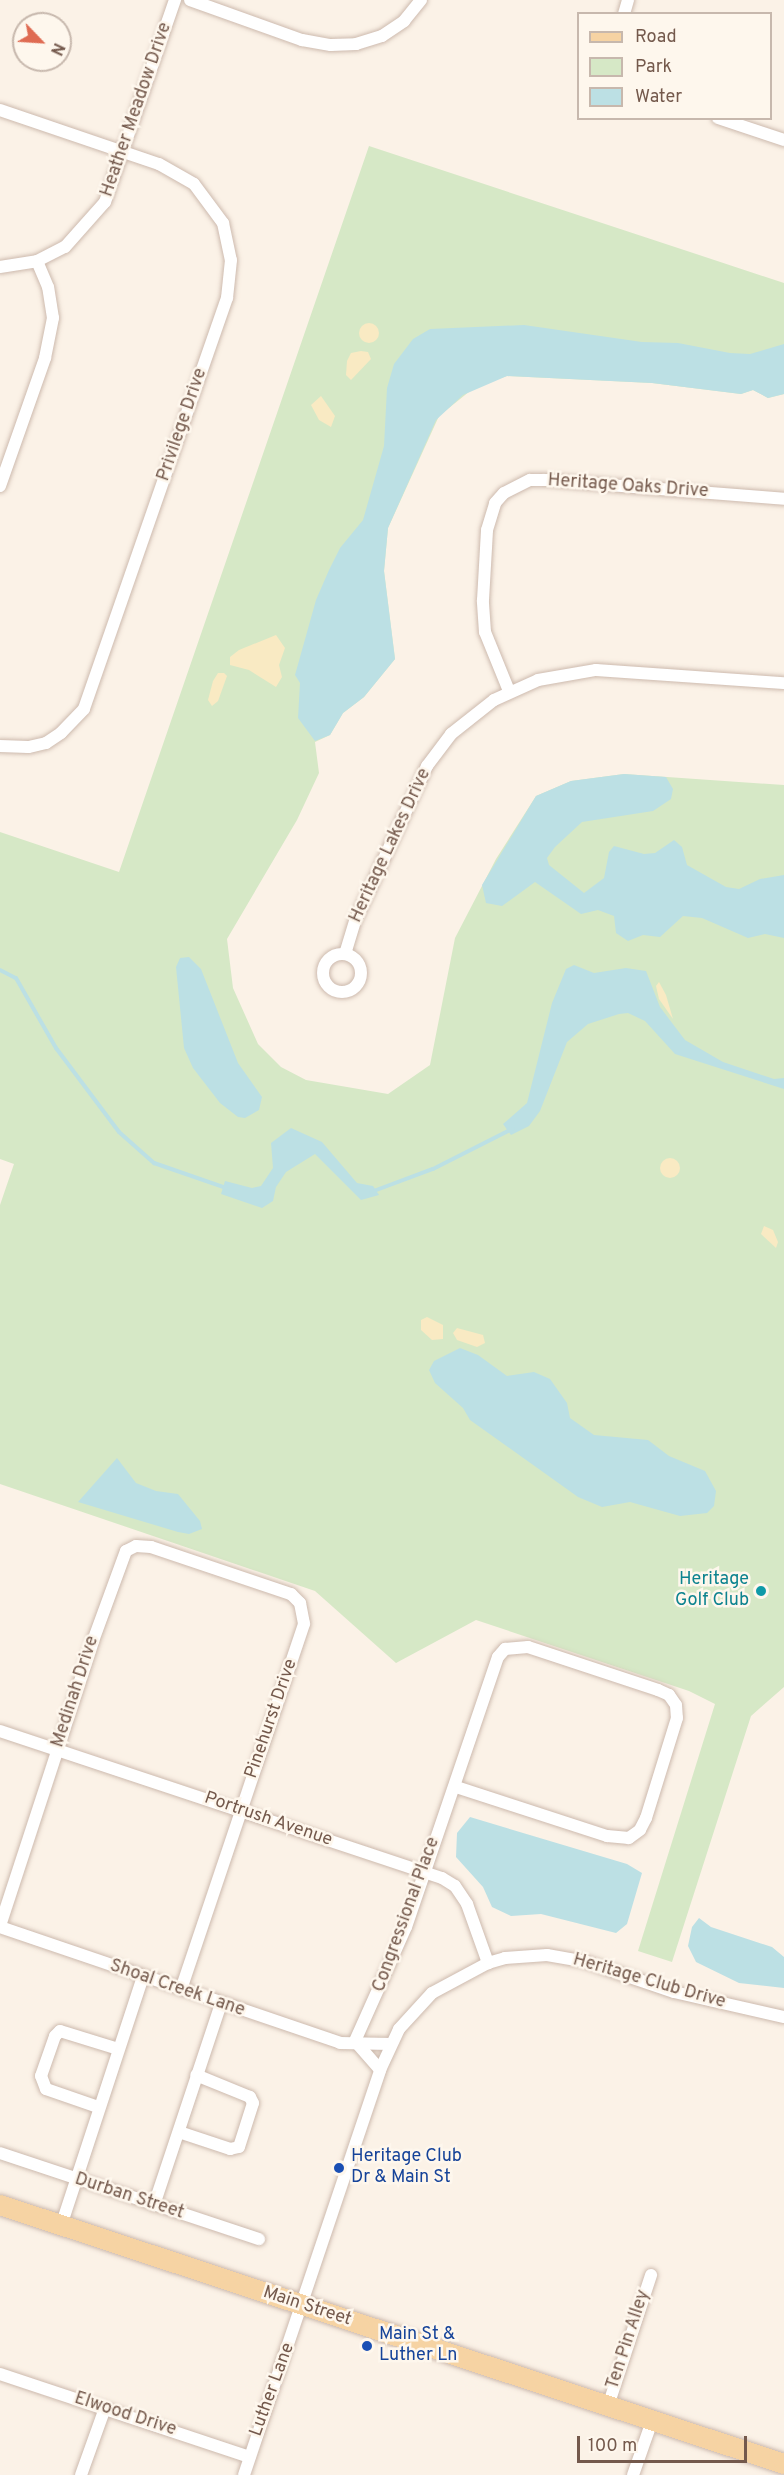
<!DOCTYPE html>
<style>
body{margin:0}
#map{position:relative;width:784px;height:2475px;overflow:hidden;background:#fbf2e7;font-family:Overpass,sans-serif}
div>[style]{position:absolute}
.green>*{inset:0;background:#d6e8c6}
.sand>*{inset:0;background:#f9eac3}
.round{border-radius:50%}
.water>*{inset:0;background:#bce0e4}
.stream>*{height:4px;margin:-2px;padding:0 2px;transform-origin:2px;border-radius:2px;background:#bce0e4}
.roads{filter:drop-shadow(0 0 2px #cdbaae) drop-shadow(0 0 2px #cdbaae)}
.street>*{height:12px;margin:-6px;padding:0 6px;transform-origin:6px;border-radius:6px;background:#fff}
.street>.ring{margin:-6px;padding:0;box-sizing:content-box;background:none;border:12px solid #fff;border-radius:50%}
.primary>*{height:20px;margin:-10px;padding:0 10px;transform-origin:10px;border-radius:10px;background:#f6d3a3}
.dots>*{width:16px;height:16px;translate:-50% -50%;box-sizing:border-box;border:3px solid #fef7ed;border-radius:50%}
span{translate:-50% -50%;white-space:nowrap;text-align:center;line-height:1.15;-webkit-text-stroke:5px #fef7ed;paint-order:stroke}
.street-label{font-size:18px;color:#74594c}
.culture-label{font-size:18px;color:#0d838f}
.right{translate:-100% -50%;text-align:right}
.transit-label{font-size:18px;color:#164399}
.left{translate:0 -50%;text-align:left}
.legend{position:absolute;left:577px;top:12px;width:195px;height:108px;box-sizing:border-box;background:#fef7ed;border:2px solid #c7b8ad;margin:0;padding:8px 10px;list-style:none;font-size:18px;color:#74594c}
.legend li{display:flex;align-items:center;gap:12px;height:30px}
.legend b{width:30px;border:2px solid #c7b8ad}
.north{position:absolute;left:12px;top:12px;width:60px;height:60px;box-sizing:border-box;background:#fef7ed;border:2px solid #c7b8ad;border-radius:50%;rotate:115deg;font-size:16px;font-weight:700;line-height:24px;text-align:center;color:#74594c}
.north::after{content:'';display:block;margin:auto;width:21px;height:27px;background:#df6b52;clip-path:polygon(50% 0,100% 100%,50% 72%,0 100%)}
.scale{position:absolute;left:577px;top:2436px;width:170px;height:27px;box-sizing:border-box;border:3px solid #74594c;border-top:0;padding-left:8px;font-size:18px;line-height:21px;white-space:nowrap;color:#74594c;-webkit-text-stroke:4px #fef7ed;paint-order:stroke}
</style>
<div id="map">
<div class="green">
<div style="clip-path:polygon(369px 146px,784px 283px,784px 394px,768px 398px,753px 390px,741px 394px,652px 383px,507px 376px,475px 387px,439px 416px,388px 528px,384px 571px,395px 659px,364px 697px,343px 713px,330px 735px,315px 742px,319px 773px,297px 820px,227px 939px,233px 988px,258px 1044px,281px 1067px,306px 1080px,388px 1094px,430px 1065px,455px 938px,496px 859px,536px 796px,571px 781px,624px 774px,784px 785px,784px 1687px,751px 1716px,672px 1962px,638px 1951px,715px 1704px,689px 1691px,476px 1620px,396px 1663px,315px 1591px,0 1484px,0 1205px,14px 1164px,0 1159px,0 832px,119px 872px)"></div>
</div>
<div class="sand">
<div class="round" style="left:359px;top:323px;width:20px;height:20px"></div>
<div style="clip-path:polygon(361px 351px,368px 352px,371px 359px,351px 380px,346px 375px,347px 361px,351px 353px)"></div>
<div style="clip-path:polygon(321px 396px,335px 416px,331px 427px,319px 420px,311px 405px)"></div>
<div style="clip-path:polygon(276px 635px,285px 648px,279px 665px,282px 677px,276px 687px,249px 670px,230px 665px,230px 657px,239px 650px)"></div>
<div style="clip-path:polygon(224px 673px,227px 676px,218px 701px,212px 706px,208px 700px,213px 681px,218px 673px)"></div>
<div style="clip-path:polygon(659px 982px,666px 995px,673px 1019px,659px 999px,656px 986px)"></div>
<div class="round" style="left:660px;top:1158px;width:20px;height:20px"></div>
<div style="clip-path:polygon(764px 1226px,773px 1230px,778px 1242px,776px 1248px,761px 1234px)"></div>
<div style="clip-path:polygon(427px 1317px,443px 1325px,443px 1339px,432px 1340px,421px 1330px,421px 1320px)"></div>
<div style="clip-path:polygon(457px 1328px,483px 1335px,485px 1343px,477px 1347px,457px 1340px,453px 1333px)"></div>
</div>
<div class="water">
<div style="clip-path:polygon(524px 325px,642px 342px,678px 343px,730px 353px,750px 354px,784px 344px,784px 394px,768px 398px,753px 390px,741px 394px,652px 383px,507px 376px,463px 395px,436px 420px,388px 528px,384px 571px,395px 659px,364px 697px,343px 713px,330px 735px,315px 741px,298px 718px,300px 683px,295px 675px,316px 600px,329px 570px,340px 548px,363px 520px,384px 446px,387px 388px,394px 364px,413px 339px,430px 329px)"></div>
<div style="clip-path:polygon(624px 774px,666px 777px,673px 789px,671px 799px,653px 811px,582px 822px,555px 847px,547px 858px,549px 865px,584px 893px,604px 878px,609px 852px,614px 846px,644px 854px,655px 853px,674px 840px,682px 847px,687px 865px,726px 887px,739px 889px,760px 879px,784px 875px,784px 938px,765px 934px,748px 938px,702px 918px,683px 916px,660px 937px,643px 935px,628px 941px,616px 933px,614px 916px,598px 910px,581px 914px,535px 882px,502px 906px,486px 903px,482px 885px,536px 796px,571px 781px)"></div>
<div style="clip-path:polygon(189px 957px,201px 969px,238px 1063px,262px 1097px,259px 1110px,245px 1118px,238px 1117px,220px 1103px,193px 1068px,184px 1048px,176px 967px,180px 958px)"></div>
<div style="clip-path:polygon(574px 965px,594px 973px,626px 968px,646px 971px,660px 1007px,685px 1040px,723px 1062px,774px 1079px,784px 1078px,784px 1089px,675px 1054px,645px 1021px,628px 1013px,619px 1014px,588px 1024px,567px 1042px,540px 1111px,529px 1126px,511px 1135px,503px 1124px,527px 1103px,552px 1003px,566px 969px)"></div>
<div style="clip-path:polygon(291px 1128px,322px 1142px,357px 1183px,373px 1186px,379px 1195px,361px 1200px,315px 1154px,286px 1172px,276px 1187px,273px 1201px,262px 1208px,221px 1194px,225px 1181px,252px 1188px,261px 1186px,273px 1168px,271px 1143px)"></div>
<div style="clip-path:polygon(460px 1348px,478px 1355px,507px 1376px,534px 1372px,550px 1379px,567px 1403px,570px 1418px,594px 1435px,648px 1440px,669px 1456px,705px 1471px,716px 1491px,714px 1506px,707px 1513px,680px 1516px,630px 1502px,602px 1507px,578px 1497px,470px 1420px,463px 1408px,435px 1383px,429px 1370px,434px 1361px)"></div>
<div style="clip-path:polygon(117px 1458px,136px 1483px,156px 1491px,178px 1494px,200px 1521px,202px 1529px,189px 1534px,178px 1532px,78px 1502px)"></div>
<div style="clip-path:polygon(470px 1817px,627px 1864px,642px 1873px,627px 1924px,616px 1933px,541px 1914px,511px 1916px,492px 1907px,483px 1887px,456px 1857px,457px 1833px)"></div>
<div style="clip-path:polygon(699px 1918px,711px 1927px,772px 1947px,784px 1957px,784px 1988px,739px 1983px,696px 1962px,688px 1946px,692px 1927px)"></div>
</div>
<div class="stream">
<div style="left:0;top:970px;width:18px;rotate:27deg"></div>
<div style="left:16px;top:978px;width:81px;rotate:60.3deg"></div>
<div style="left:56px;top:1048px;width:105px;rotate:53.1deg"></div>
<div style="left:119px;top:1132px;width:47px;rotate:41.5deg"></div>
<div style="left:154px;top:1163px;width:76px;rotate:19.1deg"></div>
<div style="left:371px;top:1192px;width:66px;rotate:-20.4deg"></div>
<div style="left:433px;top:1169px;width:89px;rotate:-26.9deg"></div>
</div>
<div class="roads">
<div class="street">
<div style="left:190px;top:0;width:119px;rotate:19.7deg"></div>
<div style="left:302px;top:40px;width:29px;rotate:10deg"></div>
<div style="left:331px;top:45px;width:25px;rotate:-2deg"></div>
<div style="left:356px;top:44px;width:27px;rotate:-17deg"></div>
<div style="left:382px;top:36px;width:27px;rotate:-34deg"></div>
<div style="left:404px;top:21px;width:27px;rotate:-51deg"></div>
<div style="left:624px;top:14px;width:15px;rotate:-74deg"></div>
<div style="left:0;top:110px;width:168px;rotate:18.8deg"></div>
<div style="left:159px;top:164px;width:40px;rotate:29.7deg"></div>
<div style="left:194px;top:184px;width:49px;rotate:53.4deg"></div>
<div style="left:223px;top:223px;width:38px;rotate:78deg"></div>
<div style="left:231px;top:260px;width:38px;rotate:96deg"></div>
<div style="left:227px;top:298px;width:435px;rotate:109.2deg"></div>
<div style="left:84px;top:709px;width:33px;rotate:134deg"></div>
<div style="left:61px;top:733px;width:18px;rotate:146deg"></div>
<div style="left:46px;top:743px;width:18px;rotate:167deg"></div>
<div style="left:28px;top:747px;width:28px;rotate:-178deg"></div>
<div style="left:718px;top:118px;width:70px;rotate:18.4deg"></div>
<div style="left:0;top:267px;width:37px;rotate:-9deg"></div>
<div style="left:37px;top:261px;width:31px;rotate:-27deg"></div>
<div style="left:65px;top:247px;width:60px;rotate:-48.4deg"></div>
<div style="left:105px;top:202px;width:214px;rotate:-70.9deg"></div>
<div style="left:0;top:486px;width:136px;rotate:-70.6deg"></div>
<div style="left:45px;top:358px;width:41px;rotate:-78.7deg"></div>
<div style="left:53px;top:318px;width:31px;rotate:-99deg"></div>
<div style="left:48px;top:287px;width:28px;rotate:-113deg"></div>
<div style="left:509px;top:691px;width:64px;rotate:-112.1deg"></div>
<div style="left:485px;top:632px;width:32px;rotate:-94deg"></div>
<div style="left:483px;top:600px;width:70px;rotate:-86.7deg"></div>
<div style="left:487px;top:530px;width:28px;rotate:-73deg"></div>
<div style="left:495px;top:503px;width:13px;rotate:-48deg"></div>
<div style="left:504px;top:493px;width:29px;rotate:-27deg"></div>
<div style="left:530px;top:480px;width:15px"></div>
<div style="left:545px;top:480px;width:240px;rotate:4.5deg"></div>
<div style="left:345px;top:954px;width:37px;rotate:-73deg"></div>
<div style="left:356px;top:919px;width:169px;rotate:-65.1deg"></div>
<div style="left:427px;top:766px;width:40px;rotate:-53deg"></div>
<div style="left:451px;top:734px;width:55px;rotate:-38.3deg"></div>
<div style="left:494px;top:700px;width:48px;rotate:-24.4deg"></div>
<div style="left:538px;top:680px;width:59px;rotate:-9.8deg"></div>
<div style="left:596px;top:670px;width:188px;rotate:4deg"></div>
<div class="ring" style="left:323px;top:954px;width:26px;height:26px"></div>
<div style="left:0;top:1731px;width:466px;rotate:18.4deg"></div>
<div style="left:442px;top:1878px;width:15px;rotate:32deg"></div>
<div style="left:455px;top:1886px;width:22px;rotate:56deg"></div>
<div style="left:467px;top:1904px;width:63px;rotate:70.4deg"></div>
<div style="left:0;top:1926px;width:300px;rotate:-71.9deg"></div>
<div style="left:93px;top:1641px;width:96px;rotate:-69.9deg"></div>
<div style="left:126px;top:1551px;width:11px;rotate:-27deg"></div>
<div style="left:136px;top:1546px;width:15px;rotate:4deg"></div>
<div style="left:151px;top:1547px;width:148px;rotate:18.6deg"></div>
<div style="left:291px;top:1594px;width:13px;rotate:45deg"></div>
<div style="left:300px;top:1603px;width:21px;rotate:79deg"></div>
<div style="left:304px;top:1624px;width:385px;rotate:108.6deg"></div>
<div style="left:0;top:1927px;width:359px;rotate:18.8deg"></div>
<div style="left:340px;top:2043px;width:51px;rotate:1.1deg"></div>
<div style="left:355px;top:2041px;width:125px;rotate:-65.9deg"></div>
<div style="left:406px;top:1927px;width:285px;rotate:-71.2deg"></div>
<div style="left:498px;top:1657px;width:11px;rotate:-49deg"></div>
<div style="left:505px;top:1649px;width:23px;rotate:-5deg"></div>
<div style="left:528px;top:1647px;width:137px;rotate:18.3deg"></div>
<div style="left:658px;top:1690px;width:12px;rotate:24deg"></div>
<div style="left:669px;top:1695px;width:12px;rotate:55deg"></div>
<div style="left:676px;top:1705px;width:13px;rotate:86deg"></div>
<div style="left:677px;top:1718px;width:105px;rotate:107.2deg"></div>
<div style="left:646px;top:1818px;width:13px;rotate:117deg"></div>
<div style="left:640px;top:1830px;width:14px;rotate:144deg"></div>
<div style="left:629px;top:1838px;width:22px;rotate:-175deg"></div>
<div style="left:607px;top:1836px;width:159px;rotate:-162deg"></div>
<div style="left:355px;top:2041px;width:38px;rotate:49deg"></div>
<div style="left:98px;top:2107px;width:55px;rotate:-160.9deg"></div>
<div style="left:46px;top:2089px;width:14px;rotate:-111deg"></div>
<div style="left:41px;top:2076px;width:42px;rotate:-70.7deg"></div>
<div style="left:55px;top:2036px;width:7px;rotate:-45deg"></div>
<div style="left:60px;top:2031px;width:61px;rotate:17.2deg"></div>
<div style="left:179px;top:2132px;width:54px;rotate:18.4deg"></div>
<div style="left:230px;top:2149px;width:9px;rotate:-13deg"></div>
<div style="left:239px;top:2147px;width:46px;rotate:-72.3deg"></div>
<div style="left:253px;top:2103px;width:7px;rotate:-117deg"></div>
<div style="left:250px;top:2097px;width:58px;rotate:-157.8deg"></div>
<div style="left:0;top:2153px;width:273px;rotate:18.4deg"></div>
<div style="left:154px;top:2205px;width:212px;rotate:-71.6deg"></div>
<div style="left:61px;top:2226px;width:262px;rotate:-71.8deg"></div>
<div style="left:0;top:2374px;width:263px;rotate:18.4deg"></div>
<div style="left:608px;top:2406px;width:138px;rotate:-71.8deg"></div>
<div style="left:81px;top:2475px;width:71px;rotate:-70.3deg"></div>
<div style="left:244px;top:2475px;width:427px;rotate:-71.4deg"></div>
<div style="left:380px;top:2070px;width:45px;rotate:-65.1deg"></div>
<div style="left:399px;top:2029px;width:49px;rotate:-47.5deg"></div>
<div style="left:432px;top:1993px;width:64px;rotate:-28.2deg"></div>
<div style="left:488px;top:1963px;width:18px;rotate:-16deg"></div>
<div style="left:505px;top:1958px;width:42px;rotate:-4.1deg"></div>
<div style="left:547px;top:1955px;width:40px;rotate:10deg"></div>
<div style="left:586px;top:1962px;width:93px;rotate:18.8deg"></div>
<div style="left:674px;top:1992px;width:113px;rotate:12.8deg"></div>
<div style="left:633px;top:2475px;width:57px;rotate:-70.6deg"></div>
</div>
<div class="primary">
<div style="left:0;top:2205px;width:826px;rotate:18.28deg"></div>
</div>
</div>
<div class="dots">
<div style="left:761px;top:1591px;background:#0f9aa8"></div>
<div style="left:339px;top:2168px;background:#1a4fb4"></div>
<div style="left:367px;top:2346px;background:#1a4fb4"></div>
</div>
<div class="street-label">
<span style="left:137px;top:110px;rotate:-71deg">Heather Meadow Drive</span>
<span style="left:183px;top:425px;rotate:-71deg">Privilege Drive</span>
<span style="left:628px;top:487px;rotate:4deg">Heritage Oaks Drive</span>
<span style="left:391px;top:846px;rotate:-65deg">Heritage Lakes Drive</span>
<span style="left:76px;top:1692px;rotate:-72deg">Medinah Drive</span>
<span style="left:272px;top:1719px;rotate:-71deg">Pinehurst Drive</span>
<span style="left:268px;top:1820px;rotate:19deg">Portrush Avenue</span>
<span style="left:407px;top:1915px;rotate:-70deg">Congressional Place</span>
<span style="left:649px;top:1982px;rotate:16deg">Heritage Club Drive</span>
<span style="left:177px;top:1989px;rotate:19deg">Shoal Creek Lane</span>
<span style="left:129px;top:2197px;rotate:18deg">Durban Street</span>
<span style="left:307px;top:2307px;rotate:18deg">Main Street</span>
<span style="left:629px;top:2340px;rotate:-72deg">Ten Pin Alley</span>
<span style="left:273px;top:2390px;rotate:-70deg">Luther Lane</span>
<span style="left:125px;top:2415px;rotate:18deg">Elwood Drive</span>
</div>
<div class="culture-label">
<span class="right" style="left:749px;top:1591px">Heritage<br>Golf Club</span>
</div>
<div class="transit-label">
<span class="left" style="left:351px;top:2168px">Heritage Club<br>Dr &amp; Main St</span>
<span class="left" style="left:379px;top:2346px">Main St &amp;<br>Luther Ln</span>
</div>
<ul class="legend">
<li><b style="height:8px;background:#f6d3a3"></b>Road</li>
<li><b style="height:16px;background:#d6e8c6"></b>Park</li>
<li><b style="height:16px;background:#bce0e4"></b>Water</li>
</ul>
<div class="north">N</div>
<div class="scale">100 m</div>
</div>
